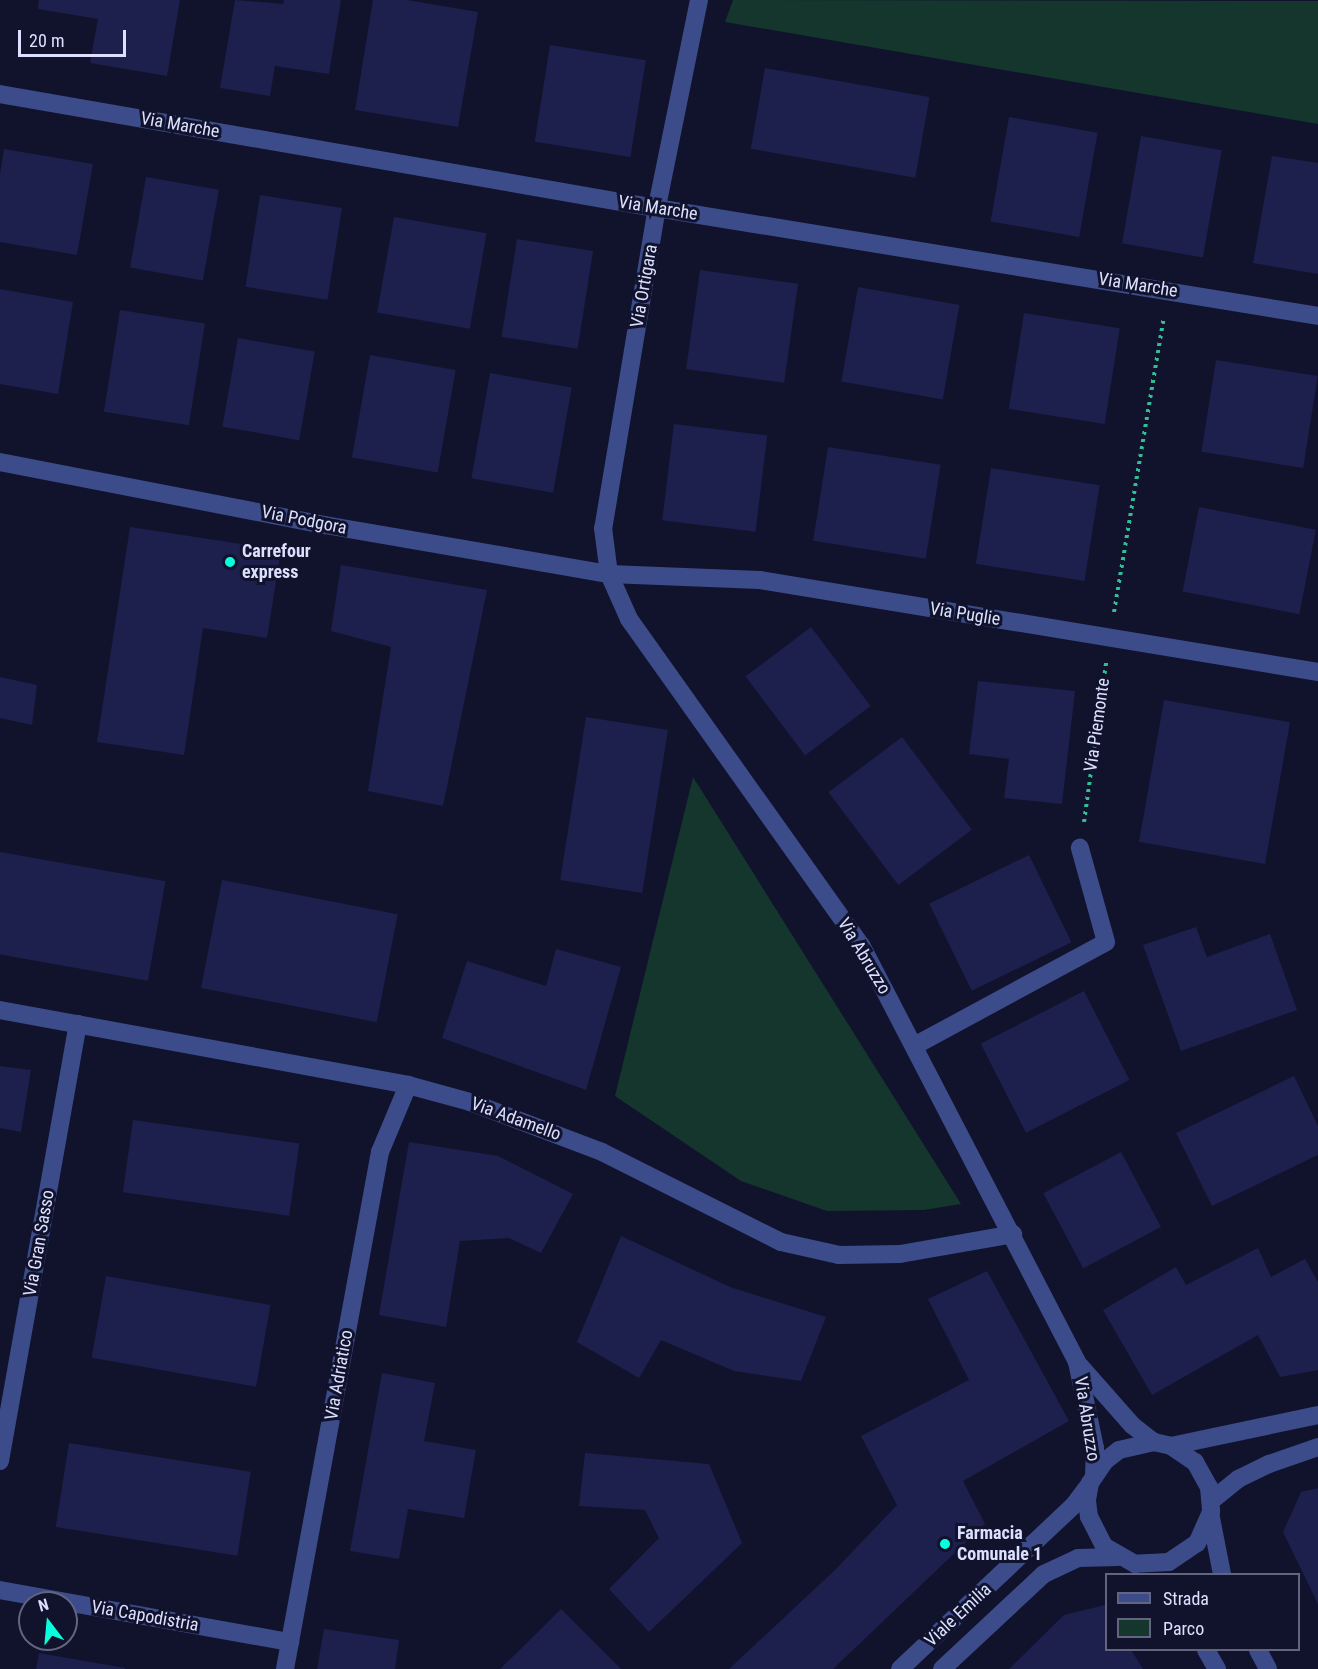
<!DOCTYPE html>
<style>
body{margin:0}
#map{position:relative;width:1318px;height:1669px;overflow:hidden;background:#11132c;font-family:"Roboto Condensed",sans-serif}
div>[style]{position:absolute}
.green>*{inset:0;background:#14362d}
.building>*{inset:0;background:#1d1f4d;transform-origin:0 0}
.path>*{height:4px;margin-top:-2px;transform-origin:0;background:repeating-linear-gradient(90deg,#31be94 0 3px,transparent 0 7.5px)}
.minor>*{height:18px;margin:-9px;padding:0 9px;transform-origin:9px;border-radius:9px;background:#3c4c8a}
.dots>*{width:16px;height:16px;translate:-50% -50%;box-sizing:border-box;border:3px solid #11132c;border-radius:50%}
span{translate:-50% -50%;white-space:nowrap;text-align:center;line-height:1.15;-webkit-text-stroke:6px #11132c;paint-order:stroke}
.street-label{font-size:18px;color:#dce0ff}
.poi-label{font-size:18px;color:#dce0ff;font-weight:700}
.left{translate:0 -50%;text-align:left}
.legend{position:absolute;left:1105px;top:1573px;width:195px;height:78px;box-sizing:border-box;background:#11132c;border:2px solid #626580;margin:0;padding:8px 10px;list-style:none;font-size:18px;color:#dce0ff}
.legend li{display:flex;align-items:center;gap:12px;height:30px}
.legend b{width:30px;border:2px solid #626580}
.north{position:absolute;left:18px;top:1591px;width:60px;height:60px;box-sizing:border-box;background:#11132c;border:2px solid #626580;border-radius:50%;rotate:344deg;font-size:16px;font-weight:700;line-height:24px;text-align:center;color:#dce0ff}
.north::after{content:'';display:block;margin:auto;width:21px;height:27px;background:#08ffdd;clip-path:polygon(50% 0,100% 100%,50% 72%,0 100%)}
.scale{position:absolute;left:18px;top:30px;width:108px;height:27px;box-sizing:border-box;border:3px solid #dce0ff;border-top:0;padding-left:8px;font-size:18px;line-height:21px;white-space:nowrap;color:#dce0ff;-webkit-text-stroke:4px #11132c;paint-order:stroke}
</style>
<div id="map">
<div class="green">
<div style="clip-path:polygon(733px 0,1318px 1px,1318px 124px,725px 22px)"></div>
<div style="clip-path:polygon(693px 777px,961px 1204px,924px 1210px,827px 1211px,741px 1181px,615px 1096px)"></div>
</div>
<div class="building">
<div style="clip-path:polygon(39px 0,180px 0,167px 76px,90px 63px,98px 19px,38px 9px)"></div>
<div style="clip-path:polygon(235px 0,283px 4px,284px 0,341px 0,329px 74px,275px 66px,270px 96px,220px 88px)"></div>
<div style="clip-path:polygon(373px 0,407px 0,478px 12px,458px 127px,355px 110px)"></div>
<div style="left:550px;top:45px;width:97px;height:98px;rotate:9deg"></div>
<div style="left:765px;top:68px;width:167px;height:82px;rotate:10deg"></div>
<div style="left:1009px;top:117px;width:90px;height:106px;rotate:10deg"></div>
<div style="left:1141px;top:136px;width:82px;height:109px;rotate:10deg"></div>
<div style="clip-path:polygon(4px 149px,93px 164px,77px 255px,0 242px,0 174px)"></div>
<div style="clip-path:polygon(1272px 156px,1318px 163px,1318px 274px,1253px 263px)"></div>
<div style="left:146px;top:177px;width:74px;height:92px;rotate:10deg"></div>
<div style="left:260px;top:195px;width:83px;height:93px;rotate:9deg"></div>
<div style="left:394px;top:217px;width:94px;height:97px;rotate:10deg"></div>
<div style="left:517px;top:239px;width:77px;height:99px;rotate:9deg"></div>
<div style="left:700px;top:270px;width:99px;height:100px;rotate:8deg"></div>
<div style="left:858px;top:287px;width:103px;height:96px;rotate:10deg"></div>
<div style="clip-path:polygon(0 289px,73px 302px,58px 394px,0 384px)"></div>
<div style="left:120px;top:310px;width:86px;height:103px;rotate:9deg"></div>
<div style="left:1024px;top:313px;width:97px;height:97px;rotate:9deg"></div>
<div style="left:238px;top:338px;width:78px;height:90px;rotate:10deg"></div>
<div style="left:370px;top:355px;width:87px;height:104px;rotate:10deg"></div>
<div style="left:1216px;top:360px;width:103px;height:93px;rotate:9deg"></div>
<div style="left:490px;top:373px;width:83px;height:107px;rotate:10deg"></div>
<div style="left:674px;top:424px;width:94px;height:97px;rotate:7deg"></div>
<div style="left:828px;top:447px;width:114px;height:95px;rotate:9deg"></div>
<div style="left:991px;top:468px;width:110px;height:97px;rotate:9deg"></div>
<div style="left:1199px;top:507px;width:119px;height:86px;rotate:11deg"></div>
<div style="clip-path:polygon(130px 527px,281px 550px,267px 638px,203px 628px,184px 755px,97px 742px)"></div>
<div style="clip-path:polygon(341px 565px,487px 590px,443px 806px,368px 791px,391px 647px,331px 631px)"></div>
<div style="left:811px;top:627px;width:99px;height:82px;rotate:53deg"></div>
<div style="clip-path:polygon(0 677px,37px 685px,32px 725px,0 718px)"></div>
<div style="clip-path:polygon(978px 681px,1075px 691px,1062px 804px,1004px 798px,1009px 759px,969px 754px)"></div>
<div style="left:1164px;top:700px;width:128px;height:144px;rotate:10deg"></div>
<div style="left:586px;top:717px;width:83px;height:165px;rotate:9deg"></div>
<div style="left:902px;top:737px;width:116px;height:92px;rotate:53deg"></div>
<div style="left:0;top:852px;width:168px;height:101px;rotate:10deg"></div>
<div style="left:1029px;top:855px;width:97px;height:111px;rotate:64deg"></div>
<div style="left:222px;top:880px;width:179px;height:110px;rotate:11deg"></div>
<div style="clip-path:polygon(1196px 927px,1207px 957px,1270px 934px,1297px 1010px,1181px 1051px,1143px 945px)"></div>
<div style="clip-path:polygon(556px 949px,621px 967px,586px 1090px,442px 1038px,467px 961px,546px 986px)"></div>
<div style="left:1084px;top:991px;width:100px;height:116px;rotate:63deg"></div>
<div style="clip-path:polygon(0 1066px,31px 1070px,21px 1132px,0 1128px)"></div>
<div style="clip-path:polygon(1294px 1076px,1318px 1126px,1318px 1155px,1212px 1206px,1176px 1133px)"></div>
<div style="left:133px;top:1120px;width:168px;height:73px;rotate:8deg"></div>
<div style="clip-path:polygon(409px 1142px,498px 1156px,573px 1194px,541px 1253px,509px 1238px,460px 1241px,446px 1327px,379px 1315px)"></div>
<div style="left:1121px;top:1152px;width:85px;height:88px;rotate:62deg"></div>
<div style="clip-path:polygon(621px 1236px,730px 1287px,826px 1317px,801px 1381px,734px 1371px,661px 1340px,639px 1378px,577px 1342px)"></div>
<div style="clip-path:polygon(1258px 1248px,1271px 1277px,1305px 1259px,1318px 1282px,1318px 1370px,1280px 1377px,1258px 1335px,1152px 1395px,1103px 1310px,1176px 1267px,1186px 1285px)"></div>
<div style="clip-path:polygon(987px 1271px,1069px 1421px,963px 1481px,985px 1524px,833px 1669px,729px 1669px,836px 1569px,897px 1505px,861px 1436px,969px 1380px,928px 1299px)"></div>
<div style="left:106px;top:1276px;width:167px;height:83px;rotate:10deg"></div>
<div style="clip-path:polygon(382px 1373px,435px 1383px,424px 1441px,476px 1450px,464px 1518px,408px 1509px,399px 1559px,350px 1551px)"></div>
<div style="left:69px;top:1443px;width:184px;height:85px;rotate:9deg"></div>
<div style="clip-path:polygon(585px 1453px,709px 1464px,742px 1543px,649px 1632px,609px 1589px,659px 1538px,645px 1510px,579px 1506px)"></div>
<div style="clip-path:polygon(1318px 1488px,1318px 1604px,1283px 1532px,1301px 1492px)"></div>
<div style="clip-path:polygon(1105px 1605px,1106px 1650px,1131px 1650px,1143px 1669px,1009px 1669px,1064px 1615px)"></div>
<div style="clip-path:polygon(561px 1609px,621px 1669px,500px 1669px,536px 1634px)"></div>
<div style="clip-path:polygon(324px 1629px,399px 1640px,395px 1669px,317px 1669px)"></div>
<div style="clip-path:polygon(39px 1653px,125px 1668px,125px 1669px,36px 1669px)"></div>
</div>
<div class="path">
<div style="left:1114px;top:612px;width:299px;rotate:-80.4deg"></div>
<div style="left:1084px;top:822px;width:161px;rotate:-82.1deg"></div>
</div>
<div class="minor">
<div style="left:699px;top:0;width:211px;rotate:101.5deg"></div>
<div style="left:657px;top:207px;width:326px;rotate:99.5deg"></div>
<div style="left:603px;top:528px;width:46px;rotate:82.6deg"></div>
<div style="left:609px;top:574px;width:49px;rotate:66deg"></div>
<div style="left:629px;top:619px;width:400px;rotate:54.6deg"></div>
<div style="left:861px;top:945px;width:470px;rotate:62.6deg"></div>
<div style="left:1077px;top:1362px;width:88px;rotate:78.2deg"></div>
<div style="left:1095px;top:1448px;width:28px;rotate:92deg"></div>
<div style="left:0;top:94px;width:642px;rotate:9.87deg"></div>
<div style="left:632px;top:204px;width:695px;rotate:9.27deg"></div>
<div style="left:0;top:462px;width:331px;rotate:11deg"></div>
<div style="left:325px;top:525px;width:288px;rotate:9.8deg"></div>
<div style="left:609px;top:574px;width:151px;rotate:2.3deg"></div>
<div style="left:760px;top:580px;width:566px;rotate:9.36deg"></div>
<div style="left:0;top:1010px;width:415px;rotate:10.4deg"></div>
<div style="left:408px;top:1085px;width:64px;rotate:15.3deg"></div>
<div style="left:470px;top:1102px;width:141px;rotate:20.7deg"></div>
<div style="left:602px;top:1152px;width:200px;rotate:26.7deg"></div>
<div style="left:781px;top:1242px;width:59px;rotate:12.6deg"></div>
<div style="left:839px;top:1255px;width:61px;rotate:-0.9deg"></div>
<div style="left:900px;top:1254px;width:115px;rotate:-10deg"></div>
<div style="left:914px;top:1046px;width:218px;rotate:-28.4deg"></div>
<div style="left:1106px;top:942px;width:98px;rotate:-105.5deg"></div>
<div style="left:1080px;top:1366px;width:79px;rotate:48.6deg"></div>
<div style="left:1132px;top:1425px;width:28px;rotate:38deg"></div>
<div style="left:1154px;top:1442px;width:17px;rotate:13deg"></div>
<div style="left:1171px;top:1446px;width:29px;rotate:34deg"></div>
<div style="left:1195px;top:1462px;width:29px;rotate:61deg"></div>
<div style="left:1209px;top:1487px;width:25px;rotate:85deg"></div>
<div style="left:1211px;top:1512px;width:34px;rotate:114deg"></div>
<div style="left:1197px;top:1543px;width:34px;rotate:146deg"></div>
<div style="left:1169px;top:1562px;width:34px;rotate:177deg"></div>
<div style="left:1135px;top:1564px;width:36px;rotate:-150deg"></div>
<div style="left:1104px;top:1546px;width:33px;rotate:-117deg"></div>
<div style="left:1089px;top:1517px;width:17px;rotate:-97deg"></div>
<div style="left:1087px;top:1500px;width:17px;rotate:-80deg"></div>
<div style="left:1090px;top:1483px;width:27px;rotate:-56deg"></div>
<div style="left:1105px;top:1461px;width:18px;rotate:-38deg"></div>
<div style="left:1119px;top:1450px;width:36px;rotate:-13deg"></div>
<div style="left:1171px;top:1446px;width:150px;rotate:-11.9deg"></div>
<div style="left:0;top:1461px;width:444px;rotate:-79.9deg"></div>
<div style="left:1211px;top:1501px;width:35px;rotate:-39deg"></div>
<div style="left:1238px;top:1479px;width:34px;rotate:-26deg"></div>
<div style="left:1269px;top:1464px;width:52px;rotate:-19.1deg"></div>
<div style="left:1211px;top:1518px;width:57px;rotate:78.9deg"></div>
<div style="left:0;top:1590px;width:295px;rotate:10.2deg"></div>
<div style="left:1206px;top:1650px;width:22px;rotate:60deg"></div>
<div style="left:1258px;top:1650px;width:21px;rotate:62deg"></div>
<div style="left:285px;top:1669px;width:526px;rotate:-79.59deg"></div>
<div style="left:380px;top:1152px;width:73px;rotate:-67.3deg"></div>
<div style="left:900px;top:1669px;width:239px;rotate:-43.3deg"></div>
<div style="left:1074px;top:1505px;width:25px;rotate:-53deg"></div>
<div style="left:942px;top:1669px;width:139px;rotate:-43deg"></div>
<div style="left:1044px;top:1574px;width:38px;rotate:-25deg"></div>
<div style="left:1078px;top:1558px;width:40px;rotate:-1.4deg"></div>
</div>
<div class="dots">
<div style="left:230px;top:562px;background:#08ffdd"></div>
<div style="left:945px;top:1544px;background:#08ffdd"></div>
</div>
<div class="street-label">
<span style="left:180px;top:125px;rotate:10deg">Via Marche</span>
<span style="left:658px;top:208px;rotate:9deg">Via Marche</span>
<span style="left:1138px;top:285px;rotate:9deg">Via Marche</span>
<span style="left:644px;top:286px;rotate:-80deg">Via Ortigara</span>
<span style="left:304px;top:520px;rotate:11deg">Via Podgora</span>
<span style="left:965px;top:614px;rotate:9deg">Via Puglie</span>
<span style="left:1097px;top:725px;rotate:-82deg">Via Piemonte</span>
<span style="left:864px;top:956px;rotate:59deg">Via Abruzzo</span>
<span style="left:516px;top:1119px;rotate:20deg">Via Adamello</span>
<span style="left:39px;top:1243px;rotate:-80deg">Via Gran Sasso</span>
<span style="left:339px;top:1375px;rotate:-80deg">Via Adriatico</span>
<span style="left:1087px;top:1419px;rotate:81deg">Via Abruzzo</span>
<span style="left:958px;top:1615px;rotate:-43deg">Viale Emilia</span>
<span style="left:145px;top:1616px;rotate:10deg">Via Capodistria</span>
</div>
<div class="poi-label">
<span class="left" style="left:242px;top:562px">Carrefour<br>express</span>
<span class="left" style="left:957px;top:1544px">Farmacia<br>Comunale 1</span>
</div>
<ul class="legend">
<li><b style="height:8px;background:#3c4c8a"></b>Strada</li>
<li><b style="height:16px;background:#14362d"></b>Parco</li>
</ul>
<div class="north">N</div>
<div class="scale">20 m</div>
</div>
